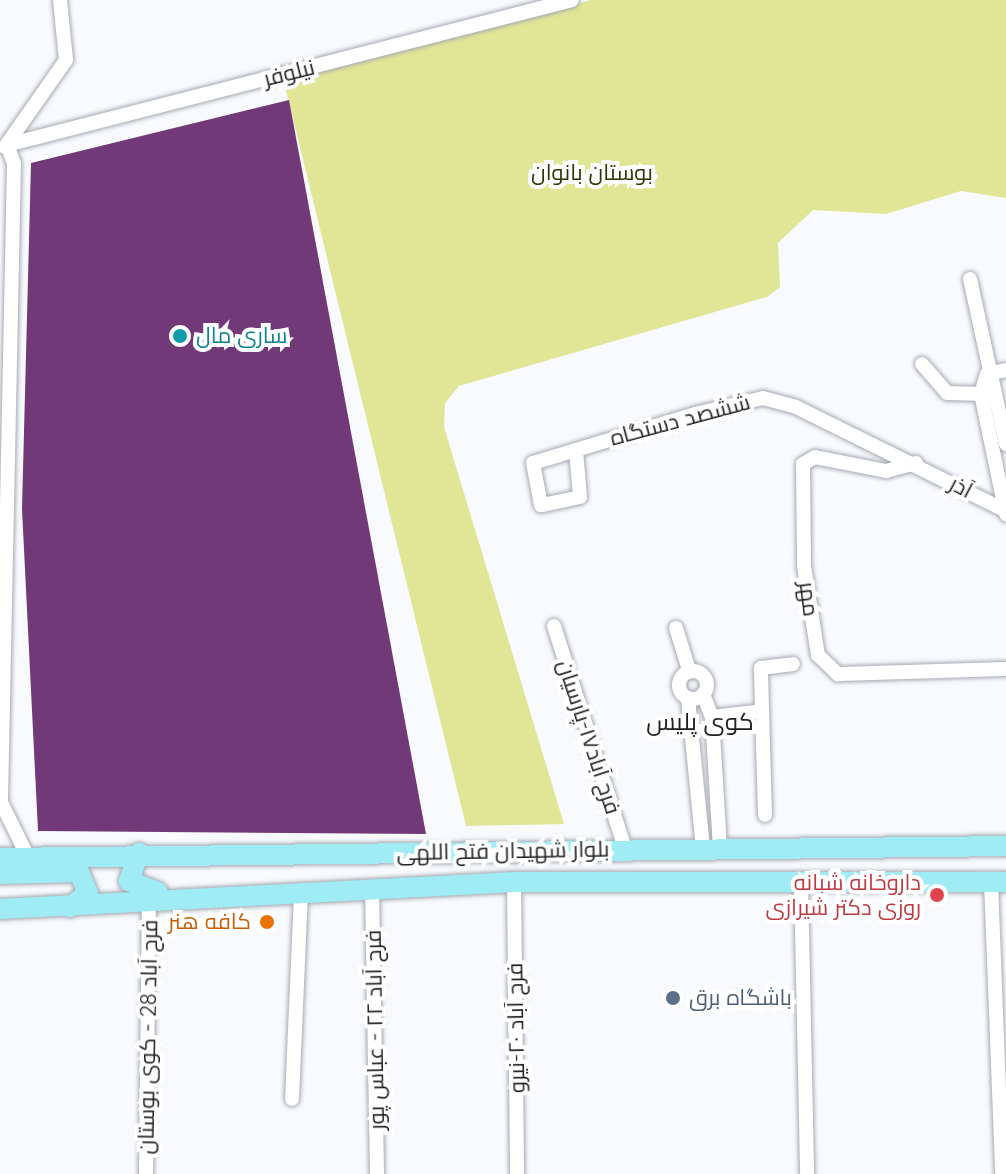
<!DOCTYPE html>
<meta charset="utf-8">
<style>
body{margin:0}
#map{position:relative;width:1006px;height:1174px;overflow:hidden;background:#f8fafe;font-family:Quicksand,Cairo,sans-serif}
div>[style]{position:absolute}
.green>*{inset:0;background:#e1e697}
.building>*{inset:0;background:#723979}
.roads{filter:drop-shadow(0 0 2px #a5aab2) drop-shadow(0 0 2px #a5aab2)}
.street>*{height:14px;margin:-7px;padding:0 7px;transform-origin:7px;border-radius:7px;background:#fff}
.street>.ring{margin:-7px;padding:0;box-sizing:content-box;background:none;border:14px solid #fff;border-radius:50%}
.primary>*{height:20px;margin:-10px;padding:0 10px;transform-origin:10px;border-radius:10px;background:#9fecf5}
.dots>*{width:22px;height:22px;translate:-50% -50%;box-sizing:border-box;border:4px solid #fff;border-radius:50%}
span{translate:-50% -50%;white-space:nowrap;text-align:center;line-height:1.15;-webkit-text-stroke:8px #fff;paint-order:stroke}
.street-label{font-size:22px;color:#1c1e21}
.park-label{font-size:22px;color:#323309}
.culture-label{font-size:22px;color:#0d838f}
.left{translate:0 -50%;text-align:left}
.health-label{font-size:22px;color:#be3a42}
.right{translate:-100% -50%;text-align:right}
.food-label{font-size:22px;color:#c56008}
.service-label{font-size:22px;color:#4e5e75}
.neighbourhood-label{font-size:24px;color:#1c1e21}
</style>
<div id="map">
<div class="green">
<div style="clip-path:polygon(591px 0,1006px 0,1006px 198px,961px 191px,886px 214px,813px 210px,778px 243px,780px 287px,767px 297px,459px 386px,445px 403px,444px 427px,564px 824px,466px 826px,284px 82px)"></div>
</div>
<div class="building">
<div style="clip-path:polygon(289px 100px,426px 834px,38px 831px,22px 509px,31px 163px)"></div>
</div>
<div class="roads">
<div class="street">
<div style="left:7px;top:145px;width:19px;rotate:69deg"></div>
<div style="left:14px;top:163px;width:639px;rotate:91.17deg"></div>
<div style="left:1px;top:802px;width:61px;rotate:63.9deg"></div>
<div style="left:7px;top:145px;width:583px;rotate:-14.39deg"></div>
<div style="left:5px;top:147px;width:106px;rotate:-55deg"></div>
<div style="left:66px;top:60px;width:60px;rotate:-95.7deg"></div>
<div style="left:970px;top:279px;width:169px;rotate:77.7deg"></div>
<div style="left:922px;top:364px;width:38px;rotate:49deg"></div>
<div style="left:947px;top:393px;width:40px;rotate:1.4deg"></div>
<div style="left:987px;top:374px;width:21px;rotate:107deg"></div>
<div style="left:981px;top:394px;width:123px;rotate:78.2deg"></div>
<div style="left:987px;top:374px;width:19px;rotate:-12deg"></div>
<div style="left:576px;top:450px;width:47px;rotate:85.1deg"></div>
<div style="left:580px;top:497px;width:40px;rotate:168deg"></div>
<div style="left:541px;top:505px;width:43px;rotate:-100.8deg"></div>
<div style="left:533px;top:463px;width:45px;rotate:-16.8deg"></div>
<div style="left:576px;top:450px;width:124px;rotate:-16.8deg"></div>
<div style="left:695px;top:414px;width:70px;rotate:-13.2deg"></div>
<div style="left:763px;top:398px;width:34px;rotate:15deg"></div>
<div style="left:796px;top:407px;width:234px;rotate:26.3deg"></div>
<div style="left:916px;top:463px;width:31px;rotate:165deg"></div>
<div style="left:886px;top:471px;width:72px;rotate:-168.8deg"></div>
<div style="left:815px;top:457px;width:14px;rotate:150deg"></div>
<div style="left:803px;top:464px;width:102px;rotate:89.4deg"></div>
<div style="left:804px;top:566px;width:90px;rotate:81.1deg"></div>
<div style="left:818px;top:655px;width:28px;rotate:44deg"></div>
<div style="left:838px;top:674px;width:168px;rotate:-1.7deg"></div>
<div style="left:554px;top:626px;width:234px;rotate:72.3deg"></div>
<div style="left:676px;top:628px;width:44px;rotate:72.8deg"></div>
<div class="ring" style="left:679px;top:671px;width:14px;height:14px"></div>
<div style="left:703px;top:694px;width:25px;rotate:69deg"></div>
<div style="left:712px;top:717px;width:130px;rotate:86.5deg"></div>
<div style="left:688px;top:698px;width:151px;rotate:84.3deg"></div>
<div style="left:712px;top:717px;width:50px;rotate:-6.8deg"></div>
<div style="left:765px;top:815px;width:147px;rotate:-91.6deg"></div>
<div style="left:761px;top:668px;width:32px;rotate:-7deg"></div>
<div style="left:514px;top:882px;width:292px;rotate:89.4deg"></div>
<div style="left:801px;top:882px;width:292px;rotate:88.8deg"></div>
<div style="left:991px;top:882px;width:292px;rotate:87.8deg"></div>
<div style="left:372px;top:887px;width:287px;rotate:89deg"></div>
<div style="left:292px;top:1099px;width:208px;rotate:-87.5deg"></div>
<div style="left:146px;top:1174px;width:274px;rotate:-89.4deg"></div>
</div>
<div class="primary">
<div style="left:139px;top:853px;width:30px;rotate:110deg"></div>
<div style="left:129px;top:881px;width:31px;rotate:21deg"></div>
<div style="left:0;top:858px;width:1006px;rotate:-0.68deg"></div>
<div style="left:0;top:874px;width:79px;rotate:-1.5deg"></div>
<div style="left:79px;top:872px;width:23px;rotate:67deg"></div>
<div style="left:88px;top:893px;width:23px;rotate:142deg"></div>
<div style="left:0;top:909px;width:515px;rotate:-3.01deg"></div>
<div style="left:514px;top:882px;width:492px"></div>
</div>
</div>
<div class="dots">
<div style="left:180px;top:336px;background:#0f9aa8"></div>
<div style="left:937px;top:895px;background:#e0444e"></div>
<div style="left:267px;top:922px;background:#e8710a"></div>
<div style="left:673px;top:998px;background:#5c6f8a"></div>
</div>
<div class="street-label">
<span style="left:289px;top:73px;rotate:-14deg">نیلوفر</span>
<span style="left:680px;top:420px;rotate:-15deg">ششصد دستگاه</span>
<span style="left:961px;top:487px;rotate:28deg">آذر</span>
<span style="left:809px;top:599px;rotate:83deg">مهر</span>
<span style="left:589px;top:737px;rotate:72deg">فرح آباد۱۷-پارسیان</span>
<span style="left:503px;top:851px;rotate:-1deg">بلوار شهیدان فتح اللهی</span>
<span style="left:516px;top:1028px;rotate:-91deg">فرح آباد ۲۰-نیرو</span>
<span style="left:375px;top:1030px;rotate:-91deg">فرح آباد ۲۲ - عباس پور</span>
<span style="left:148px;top:1037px;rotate:-89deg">فرح آباد 28 - کوی بوستان</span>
</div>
<div class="park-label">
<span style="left:592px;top:173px">بوستان بانوان</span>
</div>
<div class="culture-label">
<span class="left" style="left:196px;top:336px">ساری مال</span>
</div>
<div class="health-label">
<span class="right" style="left:921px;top:895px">داروخانه شبانه<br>روزی دکتر شیرازی</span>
</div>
<div class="food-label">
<span class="right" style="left:251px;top:922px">کافه هنر</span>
</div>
<div class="service-label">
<span class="left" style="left:689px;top:998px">باشگاه برق</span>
</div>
<div class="neighbourhood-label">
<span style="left:700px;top:722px">کوی پلیس</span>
</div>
</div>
